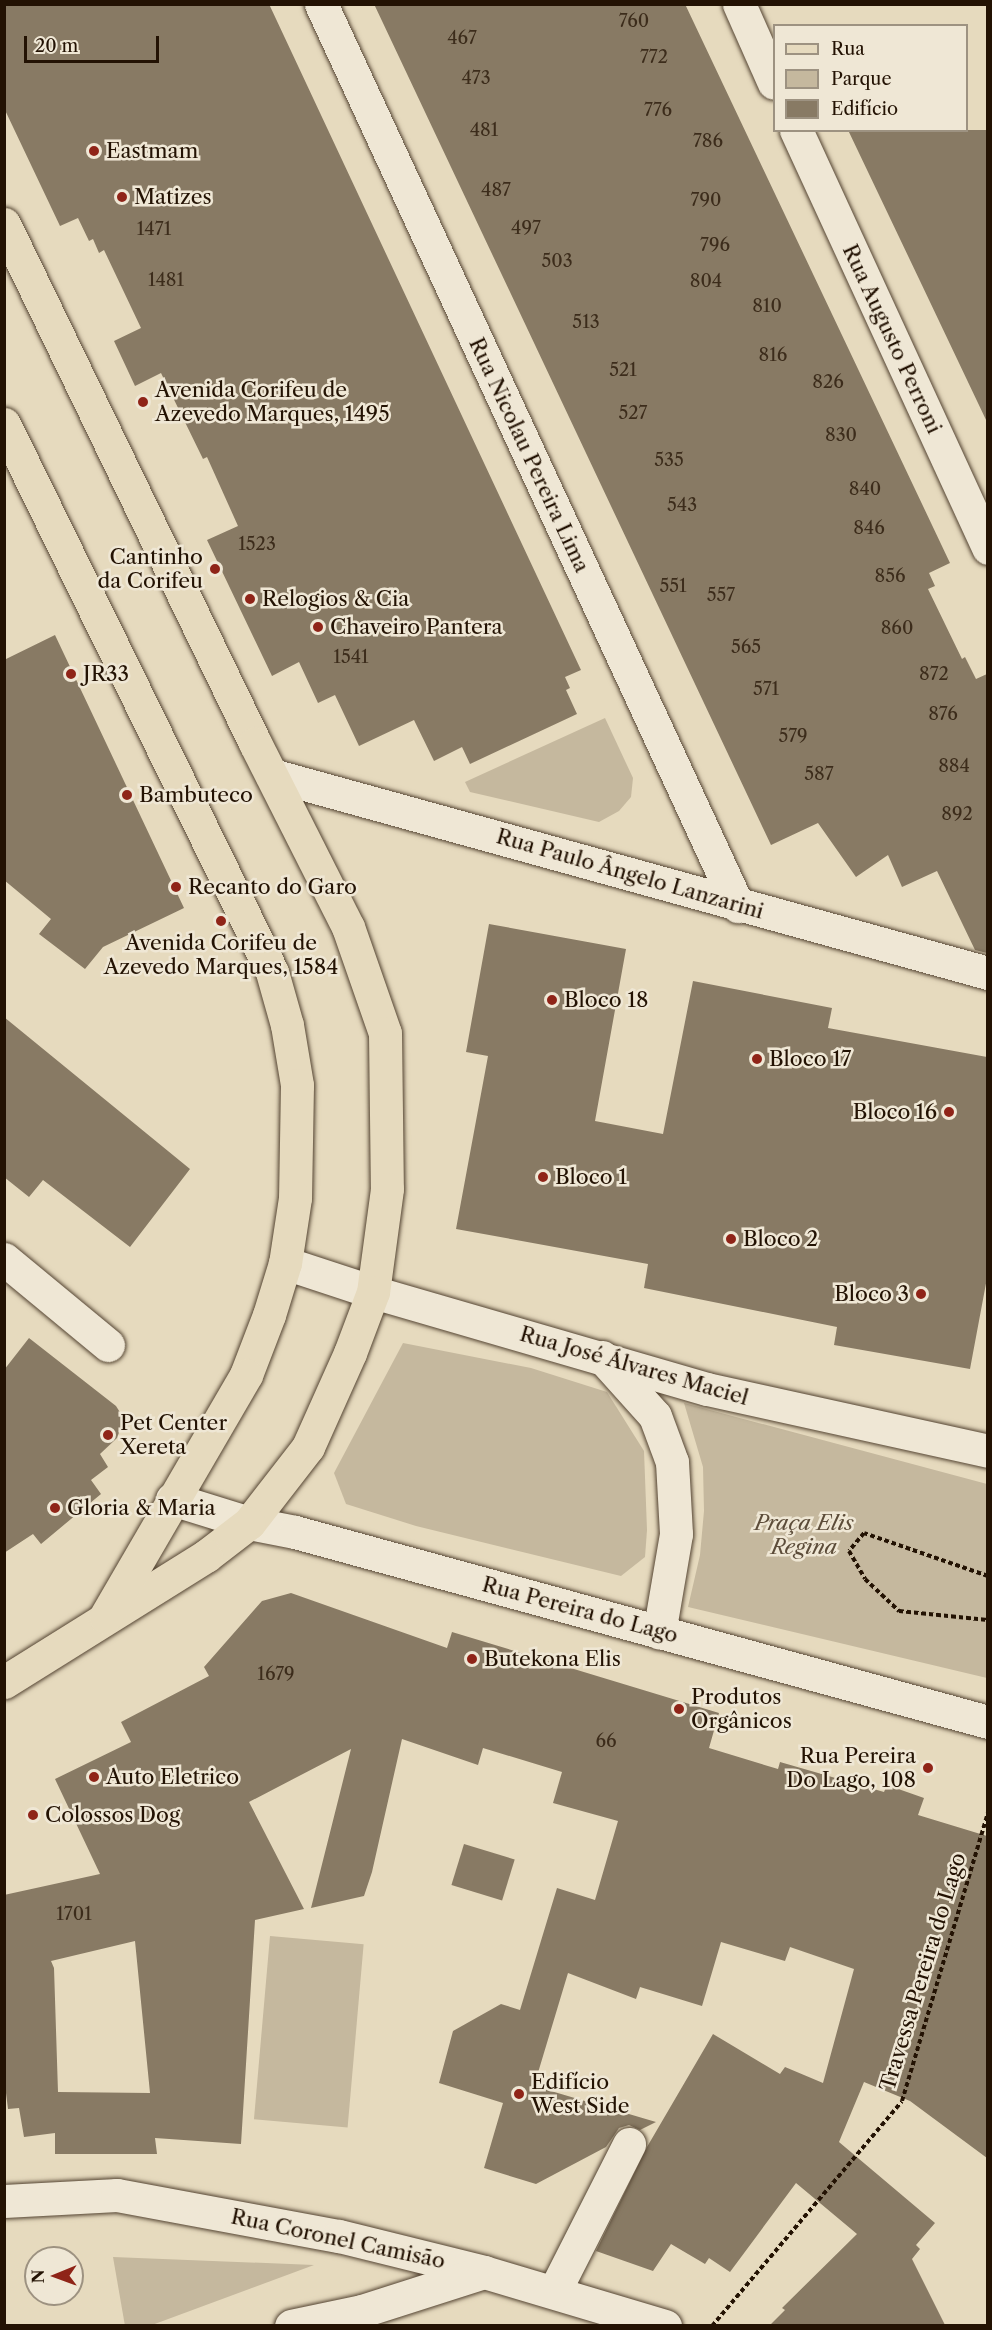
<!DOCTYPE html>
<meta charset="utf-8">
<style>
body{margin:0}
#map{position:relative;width:992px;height:2330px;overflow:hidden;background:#e6dabe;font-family:"Libre Caslon Text",serif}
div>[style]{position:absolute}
.green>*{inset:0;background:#c5b89e;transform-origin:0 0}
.building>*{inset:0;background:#887a64;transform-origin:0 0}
.path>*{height:4px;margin-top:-2px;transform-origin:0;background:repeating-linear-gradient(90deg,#231203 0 4.5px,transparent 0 7.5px)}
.roads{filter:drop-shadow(0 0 2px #544432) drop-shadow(0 0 2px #544432)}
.minor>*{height:33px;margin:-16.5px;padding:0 16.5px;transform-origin:16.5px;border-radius:16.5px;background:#efe7d5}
.major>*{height:33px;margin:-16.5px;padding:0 16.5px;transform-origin:16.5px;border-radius:16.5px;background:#e6dabe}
.dots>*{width:16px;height:16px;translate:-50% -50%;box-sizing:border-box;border:3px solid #efe7d5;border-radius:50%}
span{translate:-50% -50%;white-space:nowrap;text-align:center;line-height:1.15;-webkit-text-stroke:5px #efe7d5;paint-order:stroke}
.number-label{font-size:18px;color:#3c2c1b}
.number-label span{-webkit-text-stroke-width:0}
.poi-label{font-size:21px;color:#231203}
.left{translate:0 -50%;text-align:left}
.right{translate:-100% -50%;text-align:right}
.street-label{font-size:21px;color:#231203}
.park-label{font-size:21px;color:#5c4c39;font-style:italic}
.frame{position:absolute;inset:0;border:6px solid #231203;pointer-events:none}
.legend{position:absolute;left:773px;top:24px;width:195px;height:108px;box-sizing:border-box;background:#efe7d5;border:2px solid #9d9281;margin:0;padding:8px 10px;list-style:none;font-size:18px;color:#231203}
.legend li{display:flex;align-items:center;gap:12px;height:30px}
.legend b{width:30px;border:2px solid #9d9281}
.north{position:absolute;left:24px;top:2246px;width:60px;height:60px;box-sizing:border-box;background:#efe7d5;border:2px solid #9d9281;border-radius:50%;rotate:269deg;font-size:16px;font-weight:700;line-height:24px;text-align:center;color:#231203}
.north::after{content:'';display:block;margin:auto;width:21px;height:27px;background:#8f2418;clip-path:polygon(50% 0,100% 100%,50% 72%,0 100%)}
.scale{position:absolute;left:24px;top:36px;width:135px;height:27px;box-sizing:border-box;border:3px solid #231203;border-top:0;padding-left:8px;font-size:18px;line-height:21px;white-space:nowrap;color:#231203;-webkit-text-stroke:4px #efe7d5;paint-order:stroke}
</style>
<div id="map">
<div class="green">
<div style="clip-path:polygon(605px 718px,633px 778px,631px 797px,619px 811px,599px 822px,470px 792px,465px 782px)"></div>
<div style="clip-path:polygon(403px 1343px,531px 1368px,607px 1392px,644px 1451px,647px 1530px,645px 1557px,621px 1576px,416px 1526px,346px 1504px,334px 1473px)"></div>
<div style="clip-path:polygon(684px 1403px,987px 1484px,987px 1678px,688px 1607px,700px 1555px,704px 1511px,703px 1467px)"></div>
<div style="left:270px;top:1936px;width:94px;height:184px;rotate:5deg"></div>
<div style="clip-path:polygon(113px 2257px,314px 2265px,152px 2325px,125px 2326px)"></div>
</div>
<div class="building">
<div style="clip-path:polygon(4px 4px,269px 4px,581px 670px,565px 677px,570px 688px,566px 690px,577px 714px,470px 764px,462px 747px,434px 761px,414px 720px,359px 746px,335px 695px,318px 703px,299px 662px,272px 676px,207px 540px,238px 526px,207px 457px,203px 459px,161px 373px,135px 386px,114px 341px,141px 328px,104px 250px,99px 253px,93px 239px,89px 241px,78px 218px,60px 226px,4px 108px)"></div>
<div style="clip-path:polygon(374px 4px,685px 4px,950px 563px,929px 573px,935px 586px,928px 589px,962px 659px,965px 657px,976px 679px,987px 674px,987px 953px,975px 950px,937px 871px,902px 887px,888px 855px,856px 877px,818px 823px,771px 845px)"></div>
<div style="clip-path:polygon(848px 130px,987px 130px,987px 422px,920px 281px)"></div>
<div style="clip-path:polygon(55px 635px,184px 908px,103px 947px,85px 969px,39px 934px,51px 919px,4px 880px,4px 660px)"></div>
<div style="clip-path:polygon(489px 924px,626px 949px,595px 1121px,663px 1134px,693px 981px,832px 1008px,828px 1028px,987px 1057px,987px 1278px,970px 1369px,834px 1345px,837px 1327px,644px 1288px,648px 1264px,456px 1229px,488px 1056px,466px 1052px)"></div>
<div style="clip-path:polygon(4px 1017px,190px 1169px,130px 1247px,43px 1180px,29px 1197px,4px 1177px)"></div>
<div style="clip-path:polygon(29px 1338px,116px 1406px,121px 1414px,122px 1424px,117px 1438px,100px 1454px,108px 1467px,91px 1480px,101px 1494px,41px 1544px,33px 1534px,4px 1553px,4px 1370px)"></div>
<div style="clip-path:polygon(evenodd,291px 1593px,447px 1648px,452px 1632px,719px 1713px,709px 1748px,778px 1769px,780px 1762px,884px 1792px,887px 1785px,924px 1798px,918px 1815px,987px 1836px,987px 2158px,910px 2101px,864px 2082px,839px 2142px,935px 2223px,916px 2245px,920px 2249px,912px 2259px,945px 2325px,770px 2325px,785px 2310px,782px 2308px,857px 2234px,796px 2183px,730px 2272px,709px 2258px,705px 2264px,671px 2244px,653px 2271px,596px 2251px,647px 2147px,713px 2034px,780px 2074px,785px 2067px,823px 2083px,854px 1969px,790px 1947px,785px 1961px,721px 1942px,702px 2006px,640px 1987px,636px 1999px,568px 1973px,534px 2086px,656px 2122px,640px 2130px,629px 2125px,619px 2128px,606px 2147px,536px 2184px,484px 2168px,503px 2103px,439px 2083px,453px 2031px,501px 2004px,520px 2010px,557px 1888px,595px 1900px,618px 1821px,553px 1803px,562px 1772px,483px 1748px,478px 1765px,402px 1739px,372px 1872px,364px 1896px,311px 1908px,351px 1749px,249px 1802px,304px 1909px,255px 1920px,241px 2144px,155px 2138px,157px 2154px,55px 2154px,55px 2133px,24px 2137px,19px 2108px,8px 2109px,4px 2077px,4px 1895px,100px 1874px,55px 1779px,131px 1742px,121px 1722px,209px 1676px,204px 1667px,262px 1601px,291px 1593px,135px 1941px,150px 2093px,58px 2092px,54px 1968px,51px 1961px,135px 1941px)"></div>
<div style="left:464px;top:1844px;width:53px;height:43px;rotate:17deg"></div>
</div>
<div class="path">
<div style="left:988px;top:1576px;width:131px;rotate:-160.9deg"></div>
<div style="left:864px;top:1533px;width:23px;rotate:130deg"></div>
<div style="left:849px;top:1551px;width:32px;rotate:60deg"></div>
<div style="left:865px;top:1579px;width:47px;rotate:43.3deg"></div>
<div style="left:899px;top:1611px;width:89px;rotate:5.8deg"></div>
<div style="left:712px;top:2326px;width:294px;rotate:-49.8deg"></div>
<div style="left:902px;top:2101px;width:302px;rotate:-73.4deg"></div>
</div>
<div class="roads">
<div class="minor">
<div style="left:321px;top:4px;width:994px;rotate:65.19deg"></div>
<div style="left:739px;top:4px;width:86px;rotate:66.1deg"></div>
<div style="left:796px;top:130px;width:460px;rotate:65.3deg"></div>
<div style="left:272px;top:775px;width:743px;rotate:15.46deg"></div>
<div style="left:4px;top:1259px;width:135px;rotate:39.6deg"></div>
<div style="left:285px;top:1263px;width:93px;rotate:18.2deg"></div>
<div style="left:373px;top:1292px;width:348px;rotate:16.2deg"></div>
<div style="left:707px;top:1389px;width:288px;rotate:12.4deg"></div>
<div style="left:602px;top:1357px;width:79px;rotate:48.1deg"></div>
<div style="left:655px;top:1416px;width:49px;rotate:69.7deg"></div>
<div style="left:672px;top:1462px;width:72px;rotate:86.8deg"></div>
<div style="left:676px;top:1534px;width:100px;rotate:99.7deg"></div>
<div style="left:172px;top:1499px;width:81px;rotate:17.3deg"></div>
<div style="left:249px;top:1523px;width:47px;rotate:11.1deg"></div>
<div style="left:295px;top:1532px;width:719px;rotate:15.33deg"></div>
<div style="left:4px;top:2201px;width:113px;rotate:-3deg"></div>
<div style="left:117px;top:2195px;width:226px;rotate:10.5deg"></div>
<div style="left:339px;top:2236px;width:149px;rotate:13.9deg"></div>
<div style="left:484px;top:2272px;width:189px;rotate:16.6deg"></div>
<div style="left:554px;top:2292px;width:166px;rotate:-63.1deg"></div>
<div style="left:291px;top:2326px;width:73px;rotate:-11.9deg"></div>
<div style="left:362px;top:2311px;width:128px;rotate:-17.7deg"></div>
</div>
<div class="major">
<div style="left:4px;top:224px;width:577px;rotate:64.19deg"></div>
<div style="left:255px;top:743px;width:206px;rotate:63.2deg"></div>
<div style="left:348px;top:927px;width:112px;rotate:70.8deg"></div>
<div style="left:385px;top:1033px;width:156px;rotate:89.3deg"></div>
<div style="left:387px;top:1189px;width:104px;rotate:97.7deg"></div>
<div style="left:373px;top:1292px;width:65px;rotate:110.7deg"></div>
<div style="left:350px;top:1353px;width:103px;rotate:114.1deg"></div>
<div style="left:308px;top:1447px;width:96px;rotate:127.8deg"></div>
<div style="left:249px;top:1523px;width:54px;rotate:142.5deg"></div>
<div style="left:206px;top:1556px;width:238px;rotate:148deg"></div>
<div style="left:4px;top:424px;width:610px;rotate:63.94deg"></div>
<div style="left:272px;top:972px;width:55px;rotate:74.2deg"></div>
<div style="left:287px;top:1025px;width:61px;rotate:80.5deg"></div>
<div style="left:297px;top:1085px;width:113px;rotate:91deg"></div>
<div style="left:295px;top:1198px;width:66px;rotate:98.7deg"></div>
<div style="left:285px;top:1263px;width:54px;rotate:107.1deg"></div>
<div style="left:269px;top:1315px;width:64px;rotate:111deg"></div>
<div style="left:246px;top:1375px;width:280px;rotate:120.2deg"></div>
</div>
</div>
<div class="dots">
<div style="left:94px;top:151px;background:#8f2418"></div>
<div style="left:122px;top:197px;background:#8f2418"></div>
<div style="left:143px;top:402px;background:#8f2418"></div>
<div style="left:215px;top:569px;background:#8f2418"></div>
<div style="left:250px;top:599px;background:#8f2418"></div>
<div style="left:318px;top:627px;background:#8f2418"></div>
<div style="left:71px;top:674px;background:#8f2418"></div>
<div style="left:127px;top:795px;background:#8f2418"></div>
<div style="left:176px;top:887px;background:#8f2418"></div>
<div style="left:221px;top:921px;background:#8f2418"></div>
<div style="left:552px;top:1000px;background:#8f2418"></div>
<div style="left:757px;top:1059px;background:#8f2418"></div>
<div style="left:949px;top:1112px;background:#8f2418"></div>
<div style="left:543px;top:1177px;background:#8f2418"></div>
<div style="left:731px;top:1239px;background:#8f2418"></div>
<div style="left:921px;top:1294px;background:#8f2418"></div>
<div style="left:108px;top:1435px;background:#8f2418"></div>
<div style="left:55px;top:1508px;background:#8f2418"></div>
<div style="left:472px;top:1659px;background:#8f2418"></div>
<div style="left:679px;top:1709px;background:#8f2418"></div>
<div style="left:928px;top:1768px;background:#8f2418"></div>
<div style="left:94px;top:1777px;background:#8f2418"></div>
<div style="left:33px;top:1815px;background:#8f2418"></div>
<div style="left:519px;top:2094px;background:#8f2418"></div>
</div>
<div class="number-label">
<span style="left:634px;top:21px">760</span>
<span style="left:462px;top:38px">467</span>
<span style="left:654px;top:57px">772</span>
<span style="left:476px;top:78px">473</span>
<span style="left:658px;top:110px">776</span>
<span style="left:484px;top:130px">481</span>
<span style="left:708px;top:141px">786</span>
<span style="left:496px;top:190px">487</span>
<span style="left:706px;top:200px">790</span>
<span style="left:526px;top:228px">497</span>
<span style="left:154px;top:229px">1471</span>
<span style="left:715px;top:245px">796</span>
<span style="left:557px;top:261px">503</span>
<span style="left:166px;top:280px">1481</span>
<span style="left:706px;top:281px">804</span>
<span style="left:767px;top:306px">810</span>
<span style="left:586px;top:322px">513</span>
<span style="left:773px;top:355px">816</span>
<span style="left:623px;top:370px">521</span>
<span style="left:828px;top:382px">826</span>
<span style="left:633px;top:413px">527</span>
<span style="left:841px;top:435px">830</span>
<span style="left:669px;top:460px">535</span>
<span style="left:865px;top:489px">840</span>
<span style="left:682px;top:505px">543</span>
<span style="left:869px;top:528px">846</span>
<span style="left:257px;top:544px">1523</span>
<span style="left:890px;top:576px">856</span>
<span style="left:673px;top:586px">551</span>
<span style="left:721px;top:595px">557</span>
<span style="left:897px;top:628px">860</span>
<span style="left:746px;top:647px">565</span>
<span style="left:351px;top:657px">1541</span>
<span style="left:934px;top:674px">872</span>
<span style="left:766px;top:689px">571</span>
<span style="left:943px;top:714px">876</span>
<span style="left:793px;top:736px">579</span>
<span style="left:954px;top:766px">884</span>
<span style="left:819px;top:774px">587</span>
<span style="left:957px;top:814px">892</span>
<span style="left:276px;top:1674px">1679</span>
<span style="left:606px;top:1741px">66</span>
<span style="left:74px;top:1914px">1701</span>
</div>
<div class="poi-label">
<span class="left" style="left:106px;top:151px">Eastmam</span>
<span class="left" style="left:134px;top:197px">Matizes</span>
<span class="left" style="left:155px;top:402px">Avenida Corifeu de<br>Azevedo Marques, 1495</span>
<span class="right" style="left:203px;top:569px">Cantinho<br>da Corifeu</span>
<span class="left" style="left:262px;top:599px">Relogios &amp; Cia</span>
<span class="left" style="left:330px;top:627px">Chaveiro Pantera</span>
<span class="left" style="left:83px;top:674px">JR33</span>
<span class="left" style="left:139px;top:795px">Bambuteco</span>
<span class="left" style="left:188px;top:887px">Recanto do Garo</span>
<span style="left:221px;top:955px">Avenida Corifeu de<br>Azevedo Marques, 1584</span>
<span class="left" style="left:564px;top:1000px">Bloco 18</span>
<span class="left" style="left:769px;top:1059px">Bloco 17</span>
<span class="right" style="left:937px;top:1112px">Bloco 16</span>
<span class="left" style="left:555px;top:1177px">Bloco 1</span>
<span class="left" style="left:743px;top:1239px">Bloco 2</span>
<span class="right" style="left:909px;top:1294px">Bloco 3</span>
<span class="left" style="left:120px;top:1435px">Pet Center<br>Xereta</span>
<span class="left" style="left:67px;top:1508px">Gloria &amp; Maria</span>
<span class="left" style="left:484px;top:1659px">Butekona Elis</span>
<span class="left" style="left:691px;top:1709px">Produtos<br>Orgânicos</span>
<span class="right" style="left:916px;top:1768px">Rua Pereira<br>Do Lago, 108</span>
<span class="left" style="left:106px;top:1777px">Auto Eletrico</span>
<span class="left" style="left:45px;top:1815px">Colossos Dog</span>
<span class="left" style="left:531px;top:2094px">Edifício<br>West Side</span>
</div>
<div class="street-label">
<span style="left:892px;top:339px;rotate:65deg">Rua Augusto Perroni</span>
<span style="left:529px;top:455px;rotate:65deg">Rua Nicolau Pereira Lima</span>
<span style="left:630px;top:874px;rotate:16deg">Rua Paulo Ângelo Lanzarini</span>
<span style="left:634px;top:1366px;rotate:16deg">Rua José Álvares Maciel</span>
<span style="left:580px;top:1610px;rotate:15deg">Rua Pereira do Lago</span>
<span style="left:923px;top:1972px;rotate:-73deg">Travessa Pereira do Lago</span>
<span style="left:338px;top:2239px;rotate:12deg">Rua Coronel Camisão</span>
</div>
<div class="park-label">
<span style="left:804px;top:1535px">Praça Elis<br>Regina</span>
</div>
<div class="frame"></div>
<ul class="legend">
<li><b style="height:8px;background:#e6dabe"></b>Rua</li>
<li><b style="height:16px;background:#c5b89e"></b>Parque</li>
<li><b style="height:16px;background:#887a64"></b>Edifício</li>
</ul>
<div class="north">N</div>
<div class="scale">20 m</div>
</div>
